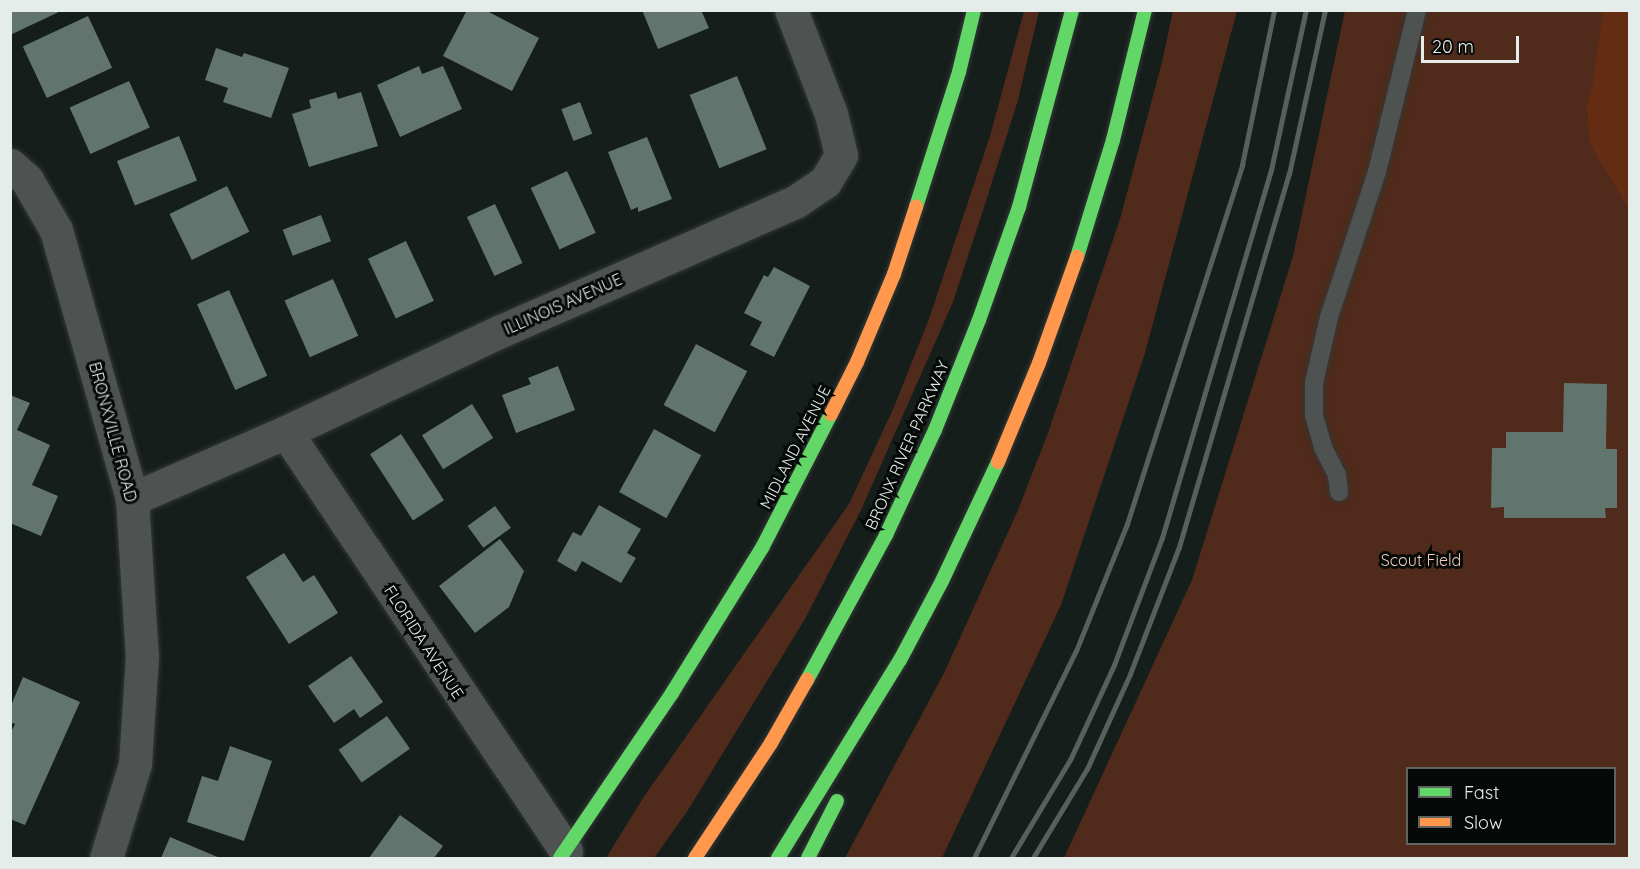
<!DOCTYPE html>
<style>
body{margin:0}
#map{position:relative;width:1640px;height:869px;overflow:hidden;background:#161e1b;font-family:Quicksand,sans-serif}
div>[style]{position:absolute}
.green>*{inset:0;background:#502a1b}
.water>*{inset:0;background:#642c13}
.building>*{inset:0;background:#61756e;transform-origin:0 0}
.roads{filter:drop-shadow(0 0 2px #333936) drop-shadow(0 0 2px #333936)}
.lane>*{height:18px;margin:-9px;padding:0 9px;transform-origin:9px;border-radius:9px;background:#4e5351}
.street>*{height:33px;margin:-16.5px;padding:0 16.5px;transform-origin:16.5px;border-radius:16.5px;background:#4e5351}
.fast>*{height:14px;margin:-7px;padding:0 7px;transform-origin:7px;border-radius:7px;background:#63d668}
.slow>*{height:14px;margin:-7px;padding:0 7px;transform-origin:7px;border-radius:7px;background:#ff974d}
.rail>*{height:4.5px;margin:-2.25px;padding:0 2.25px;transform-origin:2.25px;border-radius:2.25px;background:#585f5c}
span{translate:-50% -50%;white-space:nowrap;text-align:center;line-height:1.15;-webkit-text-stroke:6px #050907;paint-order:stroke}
.street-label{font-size:16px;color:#e4ede9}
.park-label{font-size:16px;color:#f5ccbd}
.frame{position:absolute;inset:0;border:12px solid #e4ede9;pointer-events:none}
.legend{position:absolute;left:1406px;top:767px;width:210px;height:78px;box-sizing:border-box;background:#050907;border:2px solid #5e6461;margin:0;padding:8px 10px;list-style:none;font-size:18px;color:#e4ede9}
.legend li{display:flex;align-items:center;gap:12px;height:30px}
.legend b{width:30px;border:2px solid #5e6461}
.scale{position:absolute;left:1421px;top:36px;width:98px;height:27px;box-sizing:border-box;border:3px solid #e4ede9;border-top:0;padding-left:8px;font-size:18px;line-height:21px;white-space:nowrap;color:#e4ede9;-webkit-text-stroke:4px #050907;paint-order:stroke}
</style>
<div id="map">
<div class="green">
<div style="clip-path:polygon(1024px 11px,1039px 11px,1018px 100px,986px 201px,953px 302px,861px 510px,805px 619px,688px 810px,654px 858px,606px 858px,643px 798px,849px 504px,894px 407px,929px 319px,990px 136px)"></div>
<div style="clip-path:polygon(1173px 11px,1237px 11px,1145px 353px,1061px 605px,942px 858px,845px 858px,944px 673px,1018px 510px,1048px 433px,1120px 219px,1162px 62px)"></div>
<div style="clip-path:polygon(evenodd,1345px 11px,1629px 11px,1629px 858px,1064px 858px,1192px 580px,1293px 256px,1345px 11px,1408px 768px,1614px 768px,1614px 844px,1408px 844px,1408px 768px)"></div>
</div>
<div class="water">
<div style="clip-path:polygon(1603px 11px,1629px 11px,1629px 209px,1590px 144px,1587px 105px,1592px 88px)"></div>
</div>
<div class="building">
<div style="clip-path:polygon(10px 10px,63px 10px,10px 35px)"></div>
<div style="clip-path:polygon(467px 10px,485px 10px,539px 38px,512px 91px,443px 56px)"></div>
<div style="clip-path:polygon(642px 10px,701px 10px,709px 28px,658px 49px)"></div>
<div style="left:88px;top:16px;width:57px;height:72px;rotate:65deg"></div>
<div style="clip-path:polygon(216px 48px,242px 57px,244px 53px,289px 68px,271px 118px,223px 102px,228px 88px,205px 80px)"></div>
<div style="clip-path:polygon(419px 66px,422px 74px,443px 66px,462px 109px,400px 137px,377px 85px)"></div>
<div style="left:737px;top:76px;width:79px;height:51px;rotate:68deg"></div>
<div style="left:129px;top:81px;width:51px;height:65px;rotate:66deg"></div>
<div style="clip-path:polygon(336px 92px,338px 99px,361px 92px,378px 146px,309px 167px,292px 114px,311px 108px,309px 100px)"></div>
<div style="left:580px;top:102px;width:34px;height:20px;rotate:69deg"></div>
<div style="left:179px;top:136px;width:48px;height:67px;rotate:68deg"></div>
<div style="clip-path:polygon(647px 137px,672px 199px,638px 212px,638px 207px,631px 210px,608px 152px)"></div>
<div style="left:567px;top:171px;width:68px;height:40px;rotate:65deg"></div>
<div style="left:227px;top:186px;width:51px;height:64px;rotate:64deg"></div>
<div style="left:495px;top:204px;width:65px;height:31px;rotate:65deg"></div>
<div style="left:321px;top:215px;width:28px;height:41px;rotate:69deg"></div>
<div style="left:406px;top:241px;width:66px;height:42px;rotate:65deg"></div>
<div style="clip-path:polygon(774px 267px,810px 286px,774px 357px,750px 345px,762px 322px,744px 313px,764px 275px,768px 277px)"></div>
<div style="left:333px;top:279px;width:62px;height:53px;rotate:66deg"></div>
<div style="left:229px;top:290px;width:94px;height:35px;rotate:66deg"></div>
<div style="left:696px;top:344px;width:58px;height:69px;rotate:28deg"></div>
<div style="clip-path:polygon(558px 366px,575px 410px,516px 433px,502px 395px,531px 384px,528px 378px)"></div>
<div style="clip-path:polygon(1564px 383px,1607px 384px,1606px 449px,1617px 449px,1617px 508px,1605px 508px,1606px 518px,1504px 518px,1504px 507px,1491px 508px,1492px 448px,1506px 448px,1506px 432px,1563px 432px)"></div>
<div style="clip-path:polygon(10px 395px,30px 403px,17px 430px,50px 445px,32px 485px,58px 496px,41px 536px,10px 523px)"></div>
<div style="left:472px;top:404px;width:40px;height:59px;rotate:58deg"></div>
<div style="left:654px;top:429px;width:54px;height:72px;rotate:29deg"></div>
<div style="left:401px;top:434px;width:79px;height:37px;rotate:57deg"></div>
<div style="clip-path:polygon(599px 505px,641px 529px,627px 553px,636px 558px,621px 583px,582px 561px,576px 572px,557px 561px,573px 532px,581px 536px)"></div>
<div style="left:495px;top:506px;width:27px;height:34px;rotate:54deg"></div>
<div style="clip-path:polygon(500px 539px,524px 571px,509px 607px,475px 633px,439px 586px)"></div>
<div style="clip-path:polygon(284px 553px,303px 582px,314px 575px,338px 613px,289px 644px,246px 577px)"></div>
<div style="clip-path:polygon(351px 656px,383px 702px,360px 718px,354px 709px,334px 723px,308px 686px)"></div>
<div style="clip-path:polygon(23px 677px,80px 702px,25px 825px,10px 819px,10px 734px,15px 724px,10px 722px,10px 708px)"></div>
<div style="left:387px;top:716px;width:40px;height:59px;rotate:55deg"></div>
<div style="clip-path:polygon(230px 746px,272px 761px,244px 841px,187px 822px,202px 776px,218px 781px)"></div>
<div style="clip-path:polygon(400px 815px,443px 846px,434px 858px,369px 858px)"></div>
<div style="clip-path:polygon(170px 837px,220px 858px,161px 858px)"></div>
</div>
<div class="roads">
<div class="lane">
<div style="left:1339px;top:492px;width:17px;rotate:-97deg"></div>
<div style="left:1337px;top:475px;width:31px;rotate:-117deg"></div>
<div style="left:1323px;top:447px;width:33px;rotate:-106deg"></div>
<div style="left:1314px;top:415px;width:32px;rotate:-90deg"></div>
<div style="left:1314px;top:383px;width:68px;rotate:-77.2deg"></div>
<div style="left:1329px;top:317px;width:153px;rotate:-71.7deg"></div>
<div style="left:1377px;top:172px;width:167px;rotate:-76.1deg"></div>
</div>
<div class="street">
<div style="left:10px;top:165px;width:23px;rotate:41deg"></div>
<div style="left:27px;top:180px;width:58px;rotate:59.9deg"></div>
<div style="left:56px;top:230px;width:280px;rotate:74.2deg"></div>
<div style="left:132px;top:499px;width:157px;rotate:86.4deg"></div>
<div style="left:142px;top:656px;width:108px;rotate:93.7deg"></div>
<div style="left:135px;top:764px;width:98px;rotate:107.1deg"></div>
<div style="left:286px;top:432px;width:504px;rotate:56.25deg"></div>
<div style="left:132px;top:499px;width:168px;rotate:-23.5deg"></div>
<div style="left:286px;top:432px;width:238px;rotate:-25.2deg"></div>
<div style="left:501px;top:331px;width:321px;rotate:-23.7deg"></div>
<div style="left:795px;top:202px;width:36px;rotate:-34deg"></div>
<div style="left:825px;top:182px;width:31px;rotate:-59deg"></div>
<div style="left:841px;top:155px;width:42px;rotate:-103.7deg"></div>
<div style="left:831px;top:114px;width:111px;rotate:-111deg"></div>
</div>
<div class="fast">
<div style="left:916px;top:207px;width:142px;rotate:-72.3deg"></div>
<div style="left:959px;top:72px;width:64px;rotate:-76.4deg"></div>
<div style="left:1077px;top:257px;width:122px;rotate:-72.9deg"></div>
<div style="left:1113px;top:140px;width:134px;rotate:-76.2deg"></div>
<div style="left:807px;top:680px;width:165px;rotate:-61.4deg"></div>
<div style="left:886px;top:535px;width:116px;rotate:-65deg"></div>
<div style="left:935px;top:430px;width:118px;rotate:-68.2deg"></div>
<div style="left:979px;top:320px;width:120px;rotate:-70.5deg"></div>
<div style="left:1019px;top:207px;width:204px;rotate:-74.9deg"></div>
<div style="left:560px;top:858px;width:199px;rotate:-55.8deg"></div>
<div style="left:672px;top:693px;width:171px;rotate:-58.2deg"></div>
<div style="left:762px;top:548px;width:151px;rotate:-62.8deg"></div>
<div style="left:778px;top:858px;width:233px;rotate:-58.4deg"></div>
<div style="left:900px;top:660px;width:89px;rotate:-62deg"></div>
<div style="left:942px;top:581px;width:132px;rotate:-64.8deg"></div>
<div style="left:808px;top:858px;width:64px;rotate:-63deg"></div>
</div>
<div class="slow">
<div style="left:831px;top:414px;width:58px;rotate:-63.4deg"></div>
<div style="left:857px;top:362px;width:95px;rotate:-67.2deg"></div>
<div style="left:894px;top:274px;width:71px;rotate:-71.8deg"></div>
<div style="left:998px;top:462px;width:107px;rotate:-67.5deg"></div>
<div style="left:1039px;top:363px;width:113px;rotate:-70.3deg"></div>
<div style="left:695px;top:858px;width:138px;rotate:-56.5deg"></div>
<div style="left:771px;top:743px;width:73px;rotate:-60.3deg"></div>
</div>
</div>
<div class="rail">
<div style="left:974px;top:858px;width:231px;rotate:-63.8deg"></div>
<div style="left:1076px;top:651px;width:137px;rotate:-68.1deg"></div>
<div style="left:1127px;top:524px;width:377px;rotate:-72.2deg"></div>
<div style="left:1242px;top:165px;width:158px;rotate:-78.3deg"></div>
<div style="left:1011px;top:858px;width:114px;rotate:-59deg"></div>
<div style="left:1070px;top:760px;width:105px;rotate:-65.1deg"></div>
<div style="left:1114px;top:665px;width:136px;rotate:-69.3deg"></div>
<div style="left:1162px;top:538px;width:384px;rotate:-73.5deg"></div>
<div style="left:1271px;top:170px;width:164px;rotate:-77.7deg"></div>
<div style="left:1033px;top:858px;width:104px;rotate:-58.8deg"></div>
<div style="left:1087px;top:769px;width:104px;rotate:-65.6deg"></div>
<div style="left:1130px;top:674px;width:136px;rotate:-68.9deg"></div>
<div style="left:1179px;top:547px;width:389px;rotate:-73.6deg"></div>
<div style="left:1289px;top:174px;width:168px;rotate:-77.6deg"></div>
</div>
<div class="street-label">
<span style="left:563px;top:304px;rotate:-24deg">ILLINOIS AVENUE</span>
<span style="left:113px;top:432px;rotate:75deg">BRONXVILLE ROAD</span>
<span style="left:907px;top:445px;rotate:-66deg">BRONX RIVER PARKWAY</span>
<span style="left:795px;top:447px;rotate:-63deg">MIDLAND AVENUE</span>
<span style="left:424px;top:642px;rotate:57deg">FLORIDA AVENUE</span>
</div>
<div class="park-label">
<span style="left:1421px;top:560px">Scout Field</span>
</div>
<div class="frame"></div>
<ul class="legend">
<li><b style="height:8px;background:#63d668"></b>Fast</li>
<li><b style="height:8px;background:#ff974d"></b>Slow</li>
</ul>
<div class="scale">20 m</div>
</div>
